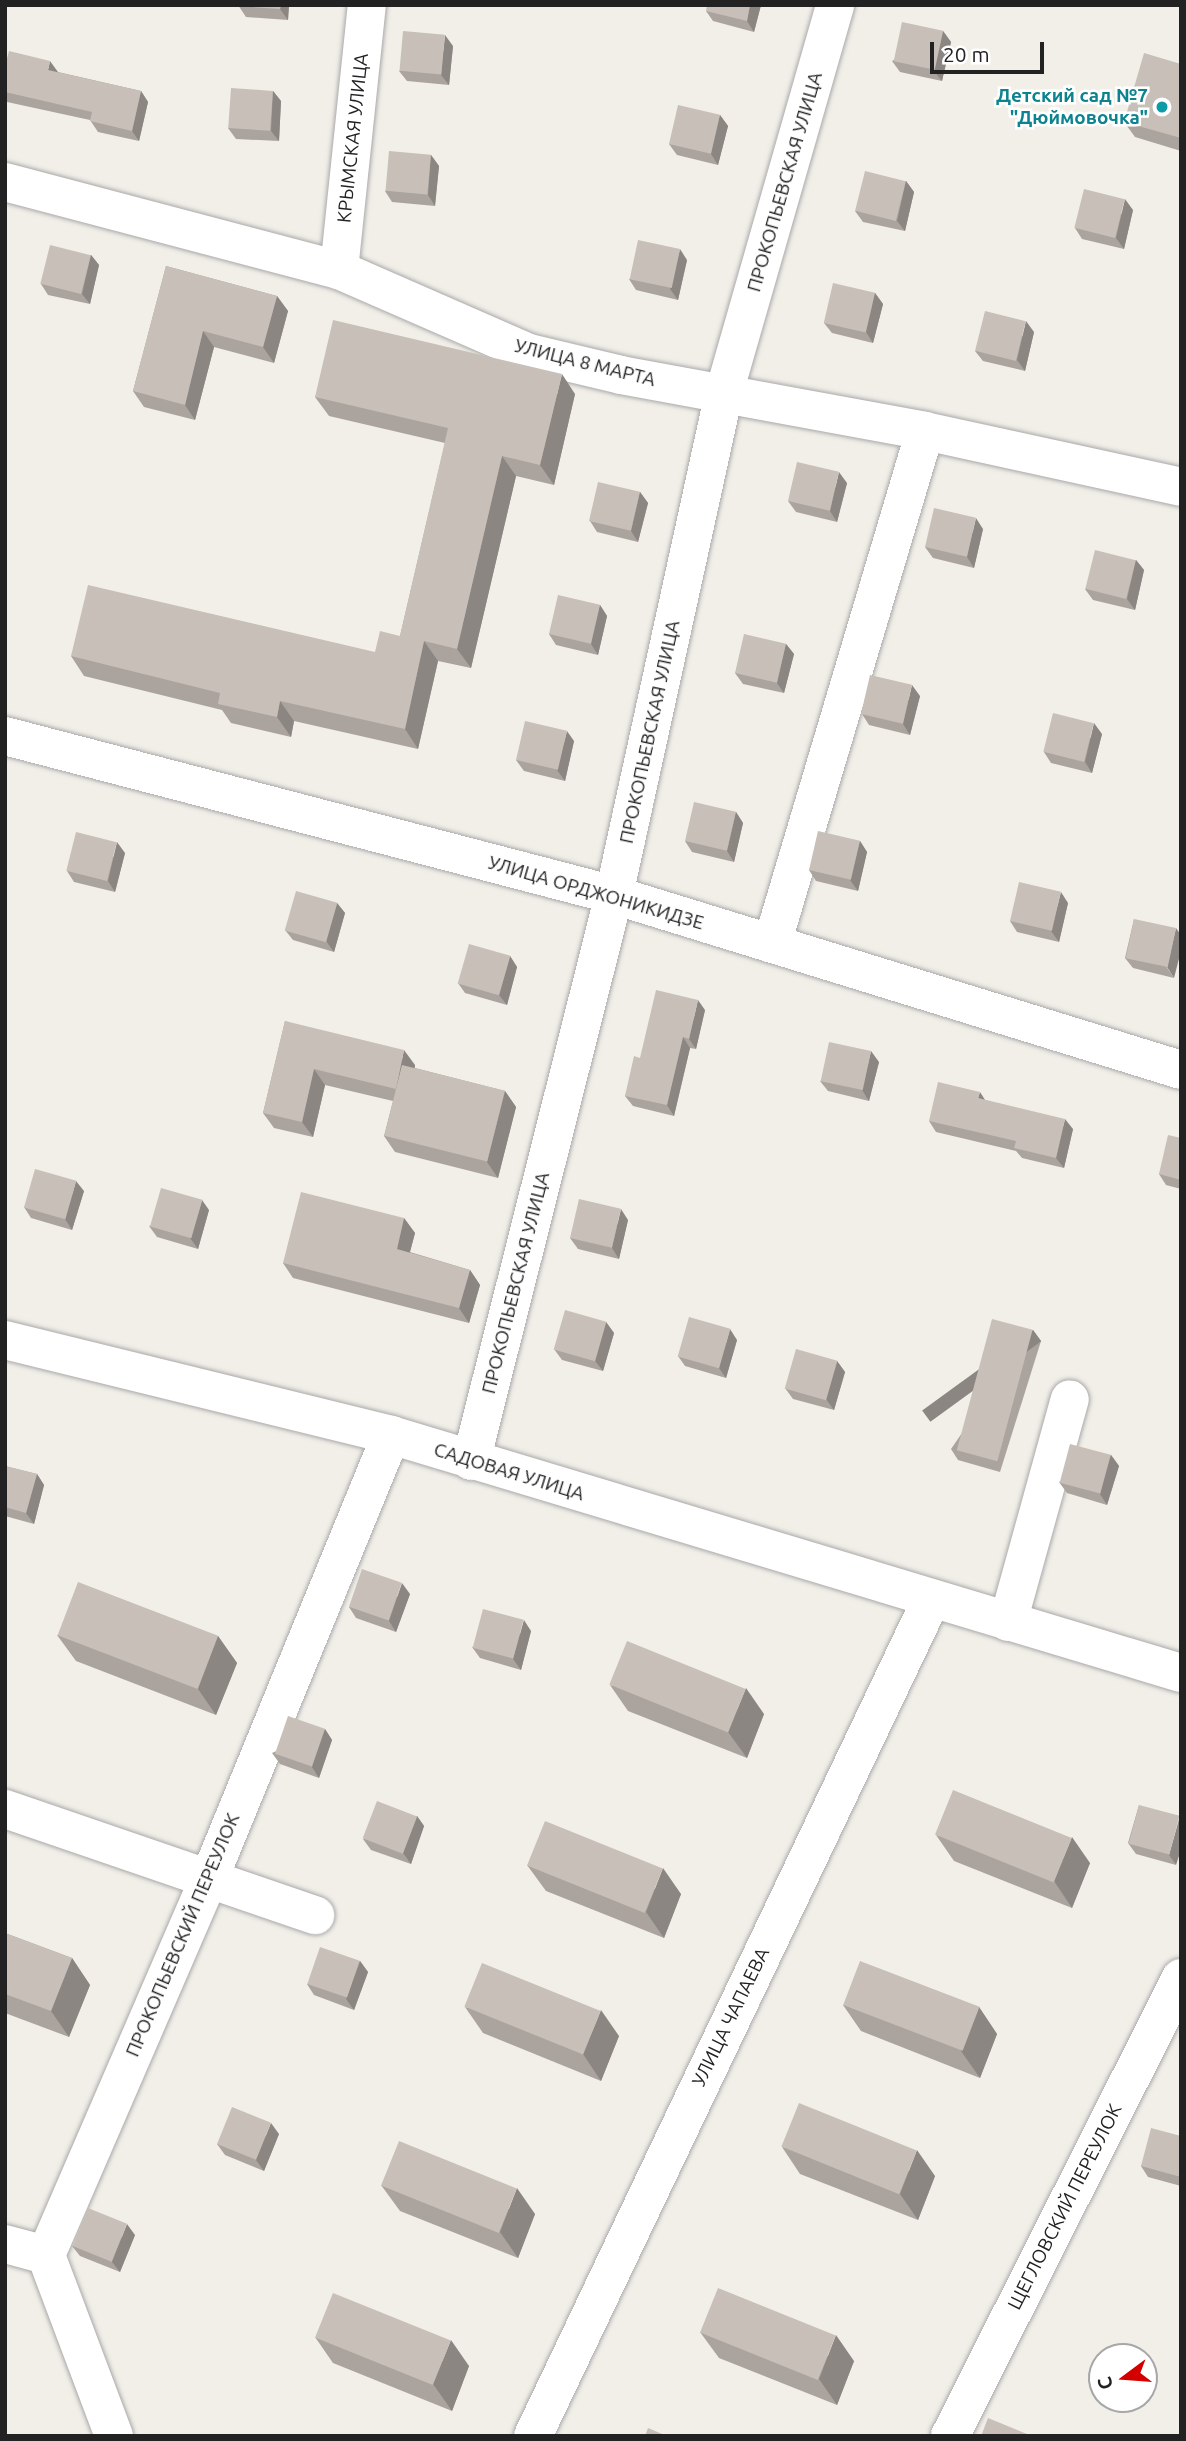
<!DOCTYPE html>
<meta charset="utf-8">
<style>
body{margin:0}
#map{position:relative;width:1186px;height:2441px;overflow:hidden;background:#f2efe9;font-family:Ubuntu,sans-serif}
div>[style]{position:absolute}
.roads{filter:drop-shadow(0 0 2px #a9a9a9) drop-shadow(0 0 2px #a9a9a9)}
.minor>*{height:38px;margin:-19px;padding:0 19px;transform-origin:19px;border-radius:19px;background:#fff}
.wall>*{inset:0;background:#aba49e}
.shaded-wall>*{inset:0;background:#8b8681;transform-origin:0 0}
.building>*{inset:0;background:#c7bfb8;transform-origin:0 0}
.dots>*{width:19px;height:19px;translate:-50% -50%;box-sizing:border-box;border:4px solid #fff;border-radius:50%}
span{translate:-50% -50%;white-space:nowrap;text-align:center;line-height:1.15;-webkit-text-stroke:5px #fff;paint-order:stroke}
.culture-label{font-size:19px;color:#0d838f;font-weight:700}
.right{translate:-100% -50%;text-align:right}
.street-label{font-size:19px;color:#222}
.frame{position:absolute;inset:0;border:7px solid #222;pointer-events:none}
.north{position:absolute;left:1088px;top:2343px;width:70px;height:70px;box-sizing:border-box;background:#fff;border:2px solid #a7a7a7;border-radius:50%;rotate:254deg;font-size:19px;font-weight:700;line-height:28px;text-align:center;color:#222}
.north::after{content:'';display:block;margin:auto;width:24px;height:32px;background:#d40000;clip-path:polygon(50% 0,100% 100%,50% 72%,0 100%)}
.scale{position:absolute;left:930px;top:42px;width:114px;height:32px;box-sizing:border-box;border:4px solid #222;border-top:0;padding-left:9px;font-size:21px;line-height:24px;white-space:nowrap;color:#222;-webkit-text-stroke:5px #fff;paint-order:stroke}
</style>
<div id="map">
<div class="roads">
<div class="minor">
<div style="left:5px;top:182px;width:345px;rotate:14.8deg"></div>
<div style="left:339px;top:270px;width:207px;rotate:23.6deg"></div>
<div style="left:529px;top:353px;width:95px;rotate:13.4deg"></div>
<div style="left:621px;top:375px;width:309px;rotate:10.4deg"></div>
<div style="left:925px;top:431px;width:262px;rotate:12.3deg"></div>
<div style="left:339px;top:270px;width:266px;rotate:-84deg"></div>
<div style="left:5px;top:736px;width:629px;rotate:14.63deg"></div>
<div style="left:614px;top:895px;width:593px;rotate:17.15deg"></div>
<div style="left:772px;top:944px;width:535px;rotate:-73.39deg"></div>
<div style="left:5px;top:1340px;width:398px;rotate:13.8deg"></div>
<div style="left:391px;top:1435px;width:825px;rotate:16.77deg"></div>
<div style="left:471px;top:1461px;width:584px;rotate:-75.82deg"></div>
<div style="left:614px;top:895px;width:514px;rotate:-77.64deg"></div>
<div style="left:724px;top:393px;width:404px;rotate:-74deg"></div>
<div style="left:1008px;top:1622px;width:231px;rotate:-74.5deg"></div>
<div style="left:5px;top:1809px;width:328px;rotate:18.9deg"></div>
<div style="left:5px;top:2244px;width:42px;rotate:15deg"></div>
<div style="left:114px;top:2436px;width:193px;rotate:-110.6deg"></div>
<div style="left:46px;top:2255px;width:410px;rotate:-66.6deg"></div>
<div style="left:209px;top:1879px;width:480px;rotate:-67.7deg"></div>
<div style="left:533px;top:2436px;width:926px;rotate:-64.54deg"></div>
<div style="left:950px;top:2436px;width:513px;rotate:-63.24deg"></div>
</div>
</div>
<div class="wall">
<div style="clip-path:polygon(238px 5px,289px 5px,288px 20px,246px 17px)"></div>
<div style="clip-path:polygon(761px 5px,754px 32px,713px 21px,706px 11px)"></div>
<div style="clip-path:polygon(943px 31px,951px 42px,942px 81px,900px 72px,892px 61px)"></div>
<div style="clip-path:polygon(453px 46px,449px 85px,407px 81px,399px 71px)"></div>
<div style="clip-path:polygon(1181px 64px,1181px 151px,1135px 137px,1124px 122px)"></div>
<div style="clip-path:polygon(5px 66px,58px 72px,141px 91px,148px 102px,139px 141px,98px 132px,90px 120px,7px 102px,5px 99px)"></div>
<div style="clip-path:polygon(273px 91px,281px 101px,279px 141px,236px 139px,228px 128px)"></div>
<div style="clip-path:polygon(720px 115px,728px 126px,718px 165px,677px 155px,669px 144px)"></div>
<div style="clip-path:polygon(431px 155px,439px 166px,435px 206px,392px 202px,385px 191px)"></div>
<div style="clip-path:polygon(906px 181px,914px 192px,905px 231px,863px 222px,855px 211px)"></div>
<div style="clip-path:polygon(1133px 210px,1124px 249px,1082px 239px,1075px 228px)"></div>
<div style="clip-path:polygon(91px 255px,99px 265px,90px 304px,48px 295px,41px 284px)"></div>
<div style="clip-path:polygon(687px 260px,678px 300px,636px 290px,629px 279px)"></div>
<div style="clip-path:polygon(166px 266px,277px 296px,288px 311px,274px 363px,214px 347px,195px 420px,144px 407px,133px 391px)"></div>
<div style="clip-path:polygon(875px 293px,883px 304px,873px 343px,832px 333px,824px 323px)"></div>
<div style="clip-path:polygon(1034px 332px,1025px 371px,983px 361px,975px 351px)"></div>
<div style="clip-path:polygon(575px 394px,554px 485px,516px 476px,471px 668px,438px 661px,418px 749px,294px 721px,291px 737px,231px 723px,222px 710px,84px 676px,71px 656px,375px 652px,400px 636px,445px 443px,329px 416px,315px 397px)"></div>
<div style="clip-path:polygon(847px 483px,837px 522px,796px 512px,788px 501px)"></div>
<div style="clip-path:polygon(640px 492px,648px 503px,638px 542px,597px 532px,590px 521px)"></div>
<div style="clip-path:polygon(983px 529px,974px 568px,933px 558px,925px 547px)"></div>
<div style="clip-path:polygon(1136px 560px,1144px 570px,1135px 610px,1093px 600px,1085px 589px)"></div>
<div style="clip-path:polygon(600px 605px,607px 616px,598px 655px,556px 645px,549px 634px)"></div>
<div style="clip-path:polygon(786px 644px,794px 654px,784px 693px,743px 684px,735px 673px)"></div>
<div style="clip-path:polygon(920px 696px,910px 735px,869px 725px,862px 714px)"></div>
<div style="clip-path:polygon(1102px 734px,1092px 773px,1051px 763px,1044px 752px)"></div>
<div style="clip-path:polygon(574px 741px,565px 781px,524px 771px,516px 760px)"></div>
<div style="clip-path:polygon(736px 812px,743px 823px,734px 862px,692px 852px,685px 841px)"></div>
<div style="clip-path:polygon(860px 841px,867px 852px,858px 891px,816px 881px,809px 870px)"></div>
<div style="clip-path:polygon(125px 853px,115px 892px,74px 882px,67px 871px)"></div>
<div style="clip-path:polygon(337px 903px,345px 913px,334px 952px,293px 940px,285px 930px)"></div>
<div style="clip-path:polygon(1068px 903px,1059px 942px,1017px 932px,1010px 921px)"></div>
<div style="clip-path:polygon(1134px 919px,1174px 978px,1133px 968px,1125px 958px)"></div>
<div style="clip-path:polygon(510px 956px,517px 967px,507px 1005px,465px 993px,458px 983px)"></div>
<div style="clip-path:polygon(705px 1010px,696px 1049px,690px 1048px,674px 1116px,633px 1106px,625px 1096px,640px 1058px)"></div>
<div style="clip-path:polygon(285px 1021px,415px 1065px,415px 1068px,505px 1091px,516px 1107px,498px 1178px,395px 1152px,384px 1136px,393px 1101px,325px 1085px,313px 1137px,274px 1128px,263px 1113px)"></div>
<div style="clip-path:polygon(879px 1062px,869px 1101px,828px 1091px,820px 1081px)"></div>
<div style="clip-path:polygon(985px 1100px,1073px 1129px,1064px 1168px,1022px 1158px,1016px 1151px,936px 1132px,929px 1121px)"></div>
<div style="clip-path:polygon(1181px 1138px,1181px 1189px,1166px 1185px,1159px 1174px)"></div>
<div style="clip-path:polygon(84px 1191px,72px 1230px,31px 1218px,24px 1207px)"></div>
<div style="clip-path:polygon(209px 1210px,198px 1249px,157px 1237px,149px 1226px)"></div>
<div style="clip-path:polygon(404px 1218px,415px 1233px,410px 1252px,470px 1270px,480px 1285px,469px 1323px,293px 1278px,283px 1263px)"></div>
<div style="clip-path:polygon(628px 1220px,619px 1259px,578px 1249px,570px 1238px)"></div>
<div style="clip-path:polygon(606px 1322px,614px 1333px,603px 1371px,562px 1360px,554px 1349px)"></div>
<div style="clip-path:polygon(1033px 1330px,1041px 1341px,1000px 1472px,958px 1460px,951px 1449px)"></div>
<div style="clip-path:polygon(737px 1340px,726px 1378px,685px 1366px,678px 1356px)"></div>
<div style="clip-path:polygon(837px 1361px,845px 1372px,834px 1410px,793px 1399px,785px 1388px)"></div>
<div style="clip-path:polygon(1111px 1455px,1119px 1466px,1107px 1505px,1067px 1493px,1059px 1482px)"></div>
<div style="clip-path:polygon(5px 1466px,37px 1474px,44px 1485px,34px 1524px,5px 1516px)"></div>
<div style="clip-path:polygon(410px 1594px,396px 1632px,356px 1618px,349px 1607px)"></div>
<div style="clip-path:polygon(531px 1631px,521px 1670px,480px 1658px,472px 1647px)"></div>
<div style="clip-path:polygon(57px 1635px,218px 1636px,237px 1663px,216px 1715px,76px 1661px)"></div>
<div style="clip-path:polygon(610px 1685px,764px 1714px,747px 1758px,628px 1711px)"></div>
<div style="clip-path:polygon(325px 1729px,332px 1740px,319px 1778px,280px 1764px,272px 1753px)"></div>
<div style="clip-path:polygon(1139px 1805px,1176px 1865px,1136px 1854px,1128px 1843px)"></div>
<div style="clip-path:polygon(417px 1816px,424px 1826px,411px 1864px,371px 1850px,363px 1839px)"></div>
<div style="clip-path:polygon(936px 1835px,1090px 1863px,1072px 1908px,954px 1861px)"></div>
<div style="clip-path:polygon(527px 1865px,681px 1894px,664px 1938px,546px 1891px)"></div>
<div style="clip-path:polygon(5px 1933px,72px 1958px,90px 1985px,69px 2037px,5px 2013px)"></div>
<div style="clip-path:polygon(360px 1961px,368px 1972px,354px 2010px,314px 1995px,307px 1984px)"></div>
<div style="clip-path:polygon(843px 2005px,979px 2007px,997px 2034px,980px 2078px,861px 2031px)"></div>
<div style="clip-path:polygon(465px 2007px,619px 2036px,601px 2081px,483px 2033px)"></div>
<div style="clip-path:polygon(279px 2134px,264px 2171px,225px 2155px,217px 2144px)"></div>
<div style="clip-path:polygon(1181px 2136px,1181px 2186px,1148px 2177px,1141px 2166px)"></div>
<div style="clip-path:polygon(782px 2147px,935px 2176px,918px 2220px,800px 2174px)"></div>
<div style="clip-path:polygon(381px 2185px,535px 2214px,518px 2258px,400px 2211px)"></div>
<div style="clip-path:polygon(135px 2235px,120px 2272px,80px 2256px,72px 2246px)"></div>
<div style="clip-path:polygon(700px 2332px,854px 2361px,837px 2405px,719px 2358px)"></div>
<div style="clip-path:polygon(315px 2337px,469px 2366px,452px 2411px,333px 2363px)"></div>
</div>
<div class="shaded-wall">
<div style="clip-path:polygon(281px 5px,289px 5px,288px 20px,280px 9px)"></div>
<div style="clip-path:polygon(750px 5px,761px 5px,754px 32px,747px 21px)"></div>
<div style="clip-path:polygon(943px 31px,951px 42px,942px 81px,934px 71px)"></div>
<div style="clip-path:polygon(445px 35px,453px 46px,449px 85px,441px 75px)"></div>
<div style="clip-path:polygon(50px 61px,58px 72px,56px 81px,48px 70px)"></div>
<div style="clip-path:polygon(141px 91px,148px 102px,139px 141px,132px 131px)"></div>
<div style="clip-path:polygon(273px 91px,281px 101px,279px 141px,271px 131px)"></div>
<div style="clip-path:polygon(720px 115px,728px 126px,718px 165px,711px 154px)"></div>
<div style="clip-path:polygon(431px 155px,439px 166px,435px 206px,428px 195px)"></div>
<div style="clip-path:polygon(906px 181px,914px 192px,905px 231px,897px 221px)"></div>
<div style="clip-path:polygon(1125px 199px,1133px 210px,1124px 249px,1116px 238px)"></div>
<div style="clip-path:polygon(680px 249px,687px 260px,678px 300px,670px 289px)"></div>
<div style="clip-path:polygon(91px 255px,99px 265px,90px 304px,82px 294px)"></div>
<div style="clip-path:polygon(875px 293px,883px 304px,873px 343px,866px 332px)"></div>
<div style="clip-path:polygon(277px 296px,288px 311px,274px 363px,263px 347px)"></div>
<div style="clip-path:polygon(1026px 321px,1034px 332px,1025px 371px,1017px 360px)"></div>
<div style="clip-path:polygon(203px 331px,214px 347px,195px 420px,185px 405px)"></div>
<div style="clip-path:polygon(562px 374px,575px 394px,554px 485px,540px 465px)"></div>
<div style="clip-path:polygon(502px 456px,516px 476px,471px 668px,457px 649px)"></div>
<div style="clip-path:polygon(839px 472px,847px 483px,837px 522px,830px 511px)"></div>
<div style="clip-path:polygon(640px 492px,648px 503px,638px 542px,631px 531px)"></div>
<div style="clip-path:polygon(976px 518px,983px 529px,974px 568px,967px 557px)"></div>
<div style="clip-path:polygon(1136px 560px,1144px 570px,1135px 610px,1127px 599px)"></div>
<div style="clip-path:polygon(600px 605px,607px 616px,598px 655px,591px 644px)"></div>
<div style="clip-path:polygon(424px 641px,438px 661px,418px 749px,405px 729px)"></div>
<div style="clip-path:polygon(786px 644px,794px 654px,784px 693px,777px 683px)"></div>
<div style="clip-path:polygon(912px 685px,920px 696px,910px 735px,903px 724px)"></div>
<div style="clip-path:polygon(280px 701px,294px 721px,291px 737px,277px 717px)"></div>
<div style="clip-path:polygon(1094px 723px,1102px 734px,1092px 773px,1085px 762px)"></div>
<div style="clip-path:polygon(567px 731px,574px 741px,565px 781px,557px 770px)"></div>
<div style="clip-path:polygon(736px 812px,743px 823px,734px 862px,727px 851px)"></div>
<div style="clip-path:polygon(860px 841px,867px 852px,858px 891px,850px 880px)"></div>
<div style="clip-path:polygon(117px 842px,125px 853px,115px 892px,108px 881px)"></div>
<div style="clip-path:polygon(1061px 892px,1068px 903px,1059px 942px,1051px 931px)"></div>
<div style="clip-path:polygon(337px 903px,345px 913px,334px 952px,326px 941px)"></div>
<div style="clip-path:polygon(1176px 928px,1181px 935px,1181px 951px,1174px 978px,1167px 967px)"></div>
<div style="clip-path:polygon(510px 956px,517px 967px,507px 1005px,499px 995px)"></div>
<div style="clip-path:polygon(698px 1000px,705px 1010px,696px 1049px,689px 1039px)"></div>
<div style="clip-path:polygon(683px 1037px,690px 1048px,674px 1116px,667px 1105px)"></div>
<div style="clip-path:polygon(404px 1050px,415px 1065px,407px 1104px,396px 1089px)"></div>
<div style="clip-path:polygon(871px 1051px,879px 1062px,869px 1101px,862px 1090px)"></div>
<div style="clip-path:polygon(314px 1069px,325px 1085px,313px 1137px,302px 1122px)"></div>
<div style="clip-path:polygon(505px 1091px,516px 1107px,498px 1178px,487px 1162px)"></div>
<div style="clip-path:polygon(980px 1092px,987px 1103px,978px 1098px)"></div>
<div style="clip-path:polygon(1065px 1119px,1073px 1129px,1064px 1168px,1056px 1158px)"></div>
<div style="clip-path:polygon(76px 1181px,84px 1191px,72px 1230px,65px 1219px)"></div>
<div style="clip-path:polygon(202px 1200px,209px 1210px,198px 1249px,190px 1238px)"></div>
<div style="clip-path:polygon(621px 1209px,628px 1220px,619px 1259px,612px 1248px)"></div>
<div style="clip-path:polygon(404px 1218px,415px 1233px,407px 1263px,397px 1249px)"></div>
<div style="clip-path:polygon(470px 1270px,480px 1285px,469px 1323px,459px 1308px)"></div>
<div style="clip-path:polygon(606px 1322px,614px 1333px,603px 1371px,595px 1361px)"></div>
<div style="clip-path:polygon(730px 1329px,737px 1340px,726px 1378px,719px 1368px)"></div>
<div style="left:1033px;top:1330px;width:14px;height:137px;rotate:54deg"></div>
<div style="clip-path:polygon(837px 1361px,845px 1372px,834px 1410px,826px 1399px)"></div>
<div style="clip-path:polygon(1111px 1455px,1119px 1466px,1107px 1505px,1100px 1494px)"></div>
<div style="clip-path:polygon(37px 1474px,44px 1485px,34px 1524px,26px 1513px)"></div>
<div style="clip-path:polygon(402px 1583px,410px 1594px,396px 1632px,389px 1621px)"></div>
<div style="clip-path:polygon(524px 1620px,531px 1631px,521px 1670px,513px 1659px)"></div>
<div style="clip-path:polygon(218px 1636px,237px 1663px,216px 1715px,198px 1689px)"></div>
<div style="clip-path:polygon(746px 1688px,764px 1714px,747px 1758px,728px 1732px)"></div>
<div style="clip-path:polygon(325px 1729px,332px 1740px,319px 1778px,312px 1767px)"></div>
<div style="clip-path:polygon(417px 1816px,424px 1826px,411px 1864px,403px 1853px)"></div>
<div style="clip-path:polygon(1180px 1816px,1181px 1818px,1181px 1850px,1176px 1865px,1169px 1855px)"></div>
<div style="clip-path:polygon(1072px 1837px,1090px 1863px,1072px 1908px,1054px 1881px)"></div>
<div style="clip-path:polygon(663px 1868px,681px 1894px,664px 1938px,646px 1912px)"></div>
<div style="clip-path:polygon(72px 1958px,90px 1985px,69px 2037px,51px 2011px)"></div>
<div style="clip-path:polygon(360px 1961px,368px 1972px,354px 2010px,346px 1999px)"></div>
<div style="clip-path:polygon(979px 2007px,997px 2034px,980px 2078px,961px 2051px)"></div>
<div style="clip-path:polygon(601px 2010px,619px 2036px,601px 2081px,583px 2054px)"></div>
<div style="clip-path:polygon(271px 2123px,279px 2134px,264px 2171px,256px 2160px)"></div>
<div style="clip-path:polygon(917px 2150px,935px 2176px,918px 2220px,900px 2194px)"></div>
<div style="clip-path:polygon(517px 2188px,535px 2214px,518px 2258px,500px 2232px)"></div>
<div style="clip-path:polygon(127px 2224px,135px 2235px,120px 2272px,112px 2262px)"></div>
<div style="clip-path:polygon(836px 2335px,854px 2361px,837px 2405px,819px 2379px)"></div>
<div style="clip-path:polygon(451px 2340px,469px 2366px,452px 2411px,433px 2384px)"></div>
</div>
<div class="building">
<div style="clip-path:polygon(238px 5px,281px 5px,280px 9px,238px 6px)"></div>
<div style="clip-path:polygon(707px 5px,750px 5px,747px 21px,706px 11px)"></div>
<div style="left:902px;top:22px;width:42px;height:40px;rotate:12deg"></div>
<div style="left:403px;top:31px;width:42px;height:40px;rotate:5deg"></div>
<div style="clip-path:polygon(9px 51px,50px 61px,48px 70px,141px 91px,132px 131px,90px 121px,92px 112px,5px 92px,5px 66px)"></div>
<div style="clip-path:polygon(1144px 53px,1181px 64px,1181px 138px,1124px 122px)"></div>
<div style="left:231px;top:88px;width:42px;height:40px;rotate:4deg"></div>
<div style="left:678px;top:105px;width:43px;height:40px;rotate:13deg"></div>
<div style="left:389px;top:151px;width:42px;height:40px;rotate:5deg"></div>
<div style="left:865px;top:171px;width:42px;height:41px;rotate:14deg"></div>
<div style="left:1084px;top:189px;width:42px;height:40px;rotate:14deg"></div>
<div style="left:638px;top:240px;width:43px;height:40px;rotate:12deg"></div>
<div style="left:50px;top:245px;width:42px;height:40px;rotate:14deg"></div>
<div style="clip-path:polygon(166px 266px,277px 296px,263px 347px,203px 331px,185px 405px,133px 391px)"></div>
<div style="left:833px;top:283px;width:43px;height:41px;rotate:13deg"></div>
<div style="left:985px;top:311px;width:42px;height:41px;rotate:14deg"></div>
<div style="clip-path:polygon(333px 320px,562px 374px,540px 465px,502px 456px,457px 649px,424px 641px,405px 729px,280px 701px,277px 717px,218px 704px,220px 693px,71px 656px,88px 585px,375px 652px,380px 631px,400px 636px,448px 428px,315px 397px)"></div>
<div style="left:797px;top:462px;width:43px;height:40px;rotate:13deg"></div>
<div style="left:598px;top:482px;width:43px;height:40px;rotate:13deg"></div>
<div style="left:934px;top:508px;width:43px;height:40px;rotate:13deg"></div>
<div style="left:1095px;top:550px;width:42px;height:40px;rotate:14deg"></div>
<div style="left:558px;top:595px;width:43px;height:40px;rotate:13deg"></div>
<div style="left:744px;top:634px;width:43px;height:40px;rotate:13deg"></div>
<div style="left:870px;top:675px;width:43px;height:40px;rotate:13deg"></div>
<div style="left:1053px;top:713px;width:42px;height:40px;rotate:14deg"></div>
<div style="left:525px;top:721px;width:43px;height:40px;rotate:13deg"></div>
<div style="left:694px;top:802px;width:43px;height:40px;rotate:13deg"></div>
<div style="left:818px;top:831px;width:43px;height:40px;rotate:13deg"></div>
<div style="left:76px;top:832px;width:42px;height:40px;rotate:14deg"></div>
<div style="left:1019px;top:882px;width:43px;height:40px;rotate:13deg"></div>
<div style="left:296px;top:891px;width:43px;height:41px;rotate:16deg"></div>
<div style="left:1134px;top:919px;width:43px;height:40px;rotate:12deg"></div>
<div style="left:469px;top:944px;width:43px;height:41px;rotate:16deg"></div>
<div style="clip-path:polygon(656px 990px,698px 1000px,689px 1039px,683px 1037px,667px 1105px,625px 1096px,634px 1056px,640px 1058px)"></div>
<div style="clip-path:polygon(285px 1021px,404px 1050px,396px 1089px,314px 1069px,302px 1122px,263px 1113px)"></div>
<div style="left:829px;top:1042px;width:43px;height:40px;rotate:12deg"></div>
<div style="left:402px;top:1065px;width:106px;height:73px;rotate:14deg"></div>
<div style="clip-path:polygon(938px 1082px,980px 1092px,978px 1098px,1065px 1119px,1056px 1158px,1014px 1148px,1016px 1141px,929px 1121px)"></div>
<div style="clip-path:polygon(1168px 1135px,1181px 1138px,1181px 1180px,1159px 1174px)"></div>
<div style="left:35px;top:1169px;width:43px;height:40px;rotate:16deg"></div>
<div style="left:161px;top:1188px;width:43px;height:40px;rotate:16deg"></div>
<div style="clip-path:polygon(301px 1192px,404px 1218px,397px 1249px,470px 1270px,459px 1308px,283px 1263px)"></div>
<div style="left:579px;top:1199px;width:43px;height:40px;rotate:13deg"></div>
<div style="left:565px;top:1310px;width:43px;height:41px;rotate:16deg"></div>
<div style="left:689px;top:1317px;width:43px;height:41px;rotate:16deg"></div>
<div style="left:992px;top:1319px;width:42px;height:136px;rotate:15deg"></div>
<div style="left:796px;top:1349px;width:43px;height:41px;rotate:16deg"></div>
<div style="left:1070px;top:1444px;width:42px;height:40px;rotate:15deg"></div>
<div style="clip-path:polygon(5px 1466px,37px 1474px,26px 1513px,5px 1507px)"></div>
<div style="left:362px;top:1569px;width:42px;height:40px;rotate:19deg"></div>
<div style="left:78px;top:1582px;width:150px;height:57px;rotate:21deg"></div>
<div style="left:483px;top:1609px;width:42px;height:40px;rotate:15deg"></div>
<div style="left:627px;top:1641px;width:128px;height:47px;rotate:22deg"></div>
<div style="left:288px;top:1716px;width:39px;height:40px;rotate:19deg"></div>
<div style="left:953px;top:1790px;width:128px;height:48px;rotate:22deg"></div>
<div style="left:377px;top:1801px;width:43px;height:40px;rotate:21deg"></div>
<div style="left:1139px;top:1805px;width:42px;height:40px;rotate:15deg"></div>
<div style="left:545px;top:1821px;width:127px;height:48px;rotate:22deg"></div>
<div style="clip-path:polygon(5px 1933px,72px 1958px,51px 2011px,5px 1994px)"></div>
<div style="left:320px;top:1947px;width:42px;height:39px;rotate:19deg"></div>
<div style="left:860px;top:1961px;width:128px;height:47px;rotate:21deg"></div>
<div style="left:482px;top:1963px;width:128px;height:47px;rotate:22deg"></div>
<div style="left:799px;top:2103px;width:127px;height:47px;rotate:22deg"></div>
<div style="left:232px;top:2107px;width:42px;height:40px;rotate:22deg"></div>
<div style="clip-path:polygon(1151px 2128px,1181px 2136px,1181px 2177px,1141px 2166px)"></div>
<div style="left:399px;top:2141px;width:127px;height:48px;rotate:22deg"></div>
<div style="left:88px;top:2208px;width:42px;height:41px;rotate:22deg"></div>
<div style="left:718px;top:2288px;width:127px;height:48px;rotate:22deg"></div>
<div style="left:333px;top:2293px;width:127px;height:48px;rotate:22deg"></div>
<div style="clip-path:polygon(988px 2418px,1027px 2434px,1026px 2436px,981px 2436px)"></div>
<div style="clip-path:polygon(648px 2428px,667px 2436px,645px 2436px)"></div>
</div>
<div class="dots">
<div style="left:1162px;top:107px;background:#0f9aa8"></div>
</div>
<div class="culture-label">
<span class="right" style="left:1148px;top:107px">Детский сад №7<br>"Дюймовочка"</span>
</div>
<div class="street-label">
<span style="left:353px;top:138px;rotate:-84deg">КРЫМСКАЯ УЛИЦА</span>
<span style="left:785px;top:182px;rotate:-74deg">ПРОКОПЬЕВСКАЯ УЛИЦА</span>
<span style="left:585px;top:363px;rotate:14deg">УЛИЦА 8 МАРТА</span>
<span style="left:650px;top:732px;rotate:-78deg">ПРОКОПЬЕВСКАЯ УЛИЦА</span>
<span style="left:596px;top:893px;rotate:16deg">УЛИЦА ОРДЖОНИКИДЗЕ</span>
<span style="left:516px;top:1283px;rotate:-76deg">ПРОКОПЬЕВСКАЯ УЛИЦА</span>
<span style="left:509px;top:1472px;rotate:17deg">САДОВАЯ УЛИЦА</span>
<span style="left:183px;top:1935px;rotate:-67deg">ПРОКОПЬЕВСКИЙ ПЕРЕУЛОК</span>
<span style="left:731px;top:2017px;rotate:-64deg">УЛИЦА ЧАПАЕВА</span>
<span style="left:1065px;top:2207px;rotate:-63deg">ЩЕГЛОВСКИЙ ПЕРЕУЛОК</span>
</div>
<div class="frame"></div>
<div class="north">С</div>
<div class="scale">20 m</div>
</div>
